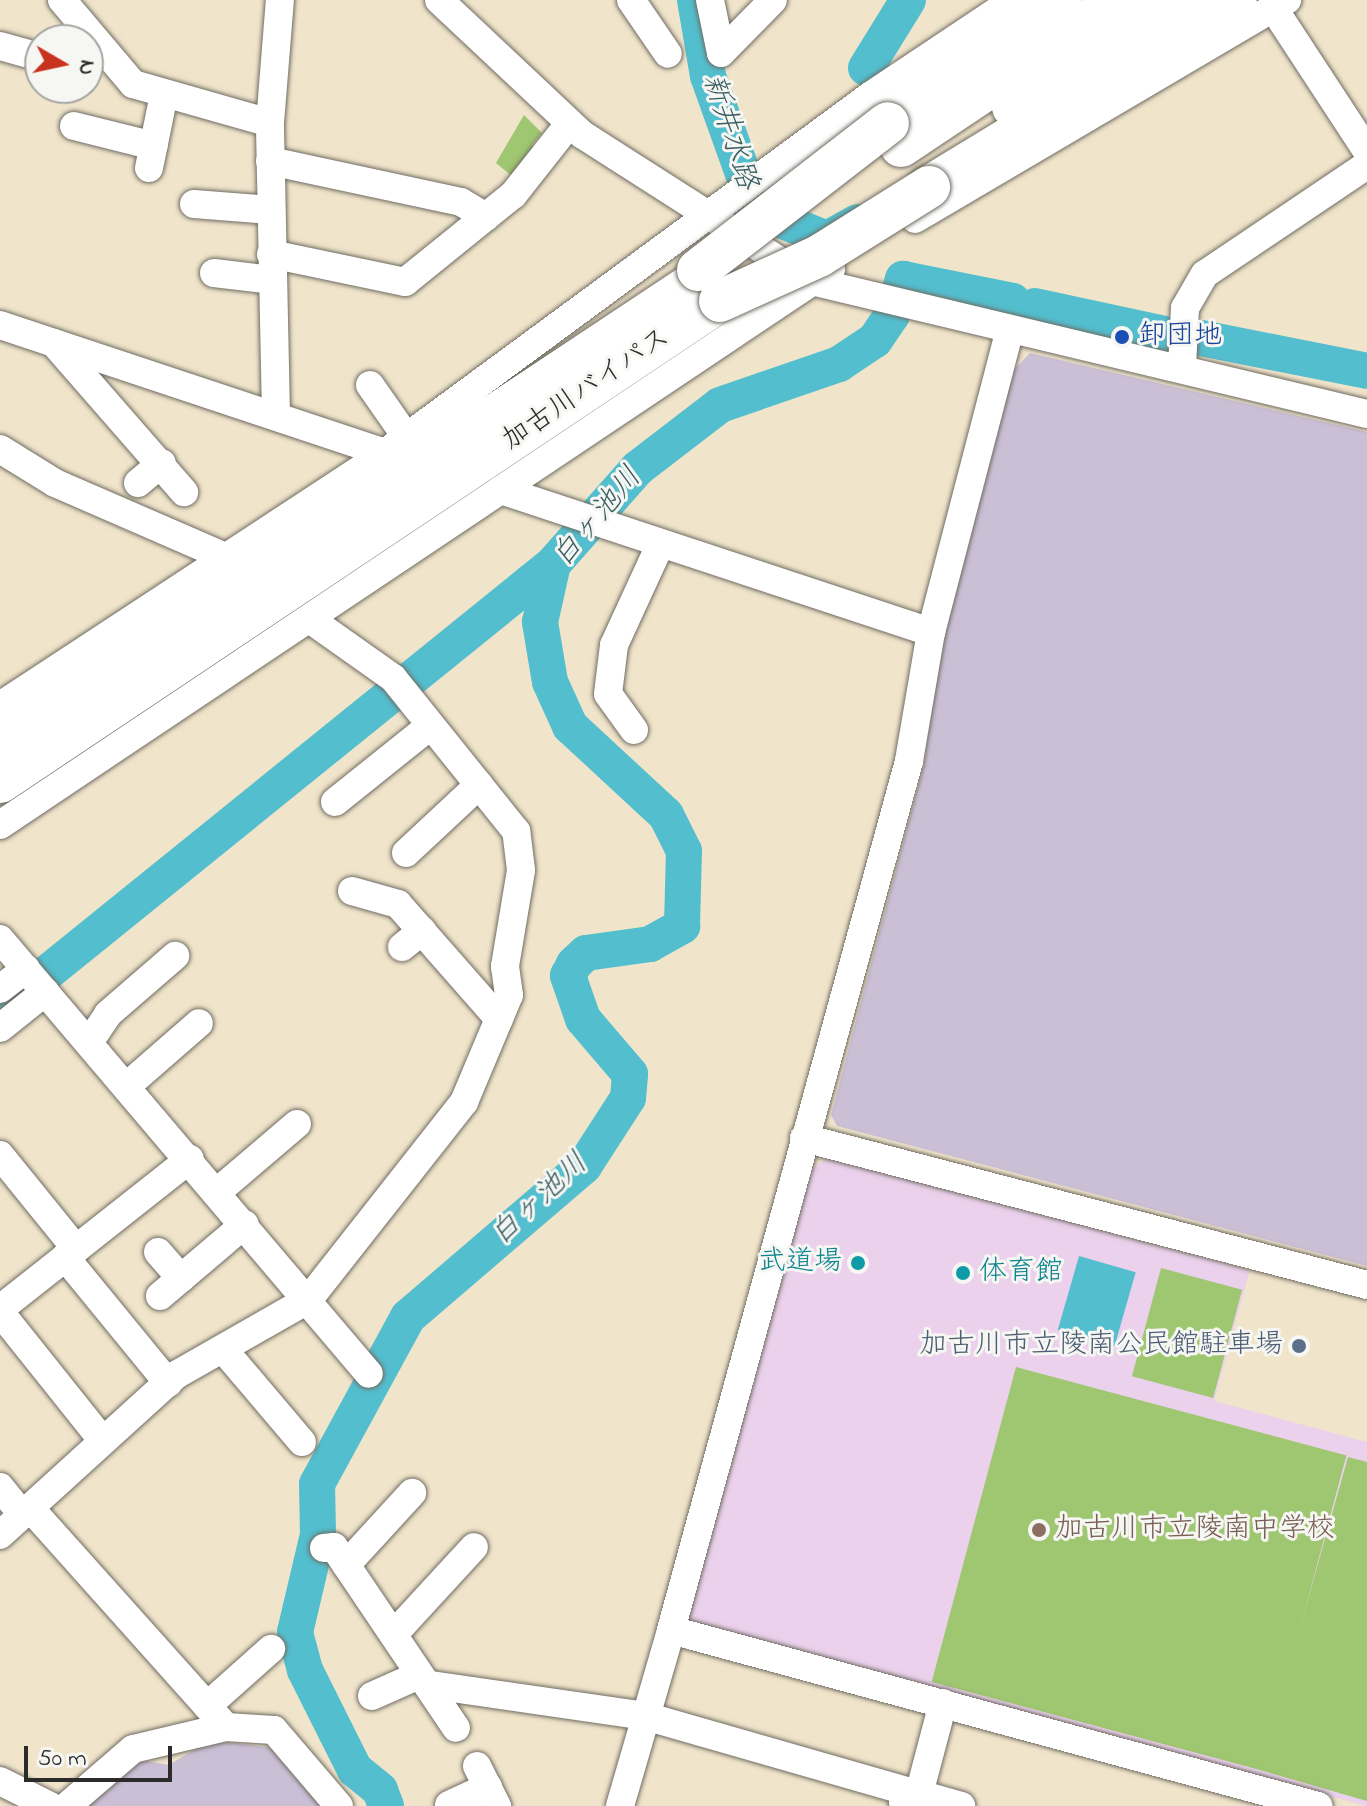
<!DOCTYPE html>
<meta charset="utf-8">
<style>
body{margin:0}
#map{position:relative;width:1367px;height:1806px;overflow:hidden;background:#f0e4ca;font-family:"Indie Flower","Klee One",sans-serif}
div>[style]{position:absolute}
.built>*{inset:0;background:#ebd1ec}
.industrial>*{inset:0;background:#cbbfd6}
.green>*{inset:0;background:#9fc670;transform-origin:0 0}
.water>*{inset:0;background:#53bece;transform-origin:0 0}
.river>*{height:36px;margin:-18px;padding:0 18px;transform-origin:18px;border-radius:18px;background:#53bece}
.roads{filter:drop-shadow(0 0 2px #706c63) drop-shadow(0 0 2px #706c63)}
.minor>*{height:28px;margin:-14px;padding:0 14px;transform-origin:14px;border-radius:14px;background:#fff}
.highway>*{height:42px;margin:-21px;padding:0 21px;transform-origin:21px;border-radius:21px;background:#fff}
.bridges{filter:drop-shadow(0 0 2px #706c63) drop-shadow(0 0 2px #706c63)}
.highway-bridge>*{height:42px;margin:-21px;padding:0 21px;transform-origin:21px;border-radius:21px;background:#fff}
.dots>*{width:22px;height:22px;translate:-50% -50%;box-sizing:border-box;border:4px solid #f6f6f2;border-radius:50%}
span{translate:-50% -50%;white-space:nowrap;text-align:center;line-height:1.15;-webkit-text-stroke:6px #f6f6f2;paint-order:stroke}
.transit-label{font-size:28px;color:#164399}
.left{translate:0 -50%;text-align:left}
.street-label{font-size:28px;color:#2b2b2b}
.culture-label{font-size:28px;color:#0d838f}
.right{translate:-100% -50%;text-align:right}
.service-label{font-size:28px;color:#4e5e75}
.education-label{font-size:28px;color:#785e54}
.water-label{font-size:30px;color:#395e64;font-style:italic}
.north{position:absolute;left:24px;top:24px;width:80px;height:80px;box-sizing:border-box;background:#f6f6f2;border:2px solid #a5a5a2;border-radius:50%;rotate:99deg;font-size:22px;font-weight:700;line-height:32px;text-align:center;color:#2b2b2b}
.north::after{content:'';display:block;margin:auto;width:28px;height:36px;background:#c8321e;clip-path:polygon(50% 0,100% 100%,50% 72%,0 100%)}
.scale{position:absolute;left:24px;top:1746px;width:148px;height:36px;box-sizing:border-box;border:4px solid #2b2b2b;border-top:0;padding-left:10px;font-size:24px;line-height:28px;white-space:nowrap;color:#2b2b2b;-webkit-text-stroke:6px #f6f6f2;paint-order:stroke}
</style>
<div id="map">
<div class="built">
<div style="clip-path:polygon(829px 1158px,1250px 1270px,1214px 1401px,1367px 1442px,1367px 1806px,693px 1628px,687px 1617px,810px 1168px)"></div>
</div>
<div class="industrial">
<div style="clip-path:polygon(1030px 353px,1367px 432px,1367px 1266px,837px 1126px,831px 1115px,924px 765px,945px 618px,1012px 372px)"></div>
<div style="clip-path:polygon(210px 1740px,275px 1748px,327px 1806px,80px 1806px,129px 1758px,169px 1765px)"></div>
</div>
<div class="green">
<div style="clip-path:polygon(524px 115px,542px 133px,532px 145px,538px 150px,512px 176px,496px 163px)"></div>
<div style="left:1161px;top:1268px;width:84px;height:112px;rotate:15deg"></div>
<div style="left:1016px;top:1367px;width:342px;height:326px;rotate:15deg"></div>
<div style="clip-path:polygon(1348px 1457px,1367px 1462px,1367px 1801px,1260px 1770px)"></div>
</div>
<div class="water">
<div style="left:1079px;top:1256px;width:59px;height:77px;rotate:16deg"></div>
</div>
<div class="river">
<div style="left:695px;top:0;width:77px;rotate:80.3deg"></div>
<div style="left:708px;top:76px;width:142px;rotate:70.3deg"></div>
<div style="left:756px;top:210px;width:77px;rotate:22.2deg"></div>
<div style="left:827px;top:239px;width:35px;rotate:-29deg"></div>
<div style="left:866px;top:68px;width:80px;rotate:-58.3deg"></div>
<div style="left:1035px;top:306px;width:132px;rotate:12.2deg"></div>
<div style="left:1201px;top:338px;width:169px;rotate:11.2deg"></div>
<div style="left:11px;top:1002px;width:697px;rotate:-38.94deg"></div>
<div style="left:386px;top:1806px;width:17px;rotate:-111deg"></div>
<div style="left:380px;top:1790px;width:32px;rotate:-141deg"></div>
<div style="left:355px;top:1770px;width:112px;rotate:-116.6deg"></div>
<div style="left:305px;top:1670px;width:39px;rotate:-105deg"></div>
<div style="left:295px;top:1632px;width:100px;rotate:-76.7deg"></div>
<div style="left:318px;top:1535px;width:51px;rotate:-91.1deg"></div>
<div style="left:317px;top:1484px;width:190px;rotate:-61.4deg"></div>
<div style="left:408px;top:1317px;width:232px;rotate:-40.6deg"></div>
<div style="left:584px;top:1166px;width:81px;rotate:-57.1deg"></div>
<div style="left:628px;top:1098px;width:24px;rotate:-85deg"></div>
<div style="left:630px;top:1074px;width:72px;rotate:-130.5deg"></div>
<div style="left:583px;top:1019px;width:46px;rotate:-109.2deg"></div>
<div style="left:568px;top:976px;width:13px;rotate:-63deg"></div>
<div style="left:574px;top:964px;width:16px;rotate:-43deg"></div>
<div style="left:586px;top:953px;width:65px;rotate:-8deg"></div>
<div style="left:650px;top:944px;width:37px;rotate:-29deg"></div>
<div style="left:682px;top:926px;width:75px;rotate:-88.5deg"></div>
<div style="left:684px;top:851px;width:40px;rotate:-116.6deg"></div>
<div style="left:666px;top:815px;width:131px;rotate:-137.2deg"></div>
<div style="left:570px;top:726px;width:48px;rotate:-114.4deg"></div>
<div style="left:550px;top:682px;width:61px;rotate:-99.5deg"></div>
<div style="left:540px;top:622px;width:59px;rotate:-77.4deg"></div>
<div style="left:553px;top:564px;width:128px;rotate:-48.5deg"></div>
<div style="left:638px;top:468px;width:103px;rotate:-37.5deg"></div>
<div style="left:720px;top:405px;width:126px;rotate:-19deg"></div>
<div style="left:839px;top:364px;width:43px;rotate:-33.7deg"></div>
<div style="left:875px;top:340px;width:30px;rotate:-56deg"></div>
<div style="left:892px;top:315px;width:38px;rotate:-73deg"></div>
<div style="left:903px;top:279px;width:112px;rotate:11.3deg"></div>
</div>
<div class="roads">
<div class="minor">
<div style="left:62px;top:0;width:110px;rotate:49.8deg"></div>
<div style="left:133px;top:84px;width:142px;rotate:15.9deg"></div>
<div style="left:439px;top:0;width:197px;rotate:43.2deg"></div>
<div style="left:583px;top:135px;width:271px;rotate:32.6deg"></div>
<div style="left:811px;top:281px;width:572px;rotate:13.45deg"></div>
<div style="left:631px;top:0;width:65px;rotate:55.6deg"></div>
<div style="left:710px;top:0;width:54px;rotate:78.3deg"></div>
<div style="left:1274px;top:9px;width:170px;rotate:56.8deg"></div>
<div style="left:0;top:46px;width:41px;rotate:15.4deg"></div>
<div style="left:721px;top:53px;width:74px;rotate:-45.5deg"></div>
<div style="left:74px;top:126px;width:82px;rotate:14deg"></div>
<div style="left:270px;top:161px;width:195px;rotate:12.1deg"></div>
<div style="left:461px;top:202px;width:29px;rotate:31deg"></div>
<div style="left:149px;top:168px;width:76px;rotate:-78.5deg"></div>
<div style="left:194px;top:204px;width:77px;rotate:4.5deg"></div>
<div style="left:915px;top:219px;width:432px;rotate:-30.5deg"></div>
<div style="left:271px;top:254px;width:137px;rotate:11.8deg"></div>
<div style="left:405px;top:282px;width:139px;rotate:-38.9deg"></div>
<div style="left:513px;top:195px;width:90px;rotate:-51.7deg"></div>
<div style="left:214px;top:273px;width:58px;rotate:6.9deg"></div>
<div style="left:0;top:325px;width:406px;rotate:18.4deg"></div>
<div style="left:1010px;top:329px;width:313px;rotate:104.6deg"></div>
<div style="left:931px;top:632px;width:131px;rotate:99.7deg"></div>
<div style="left:909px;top:761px;width:901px;rotate:105.32deg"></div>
<div style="left:671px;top:1630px;width:671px;rotate:15.22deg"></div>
<div style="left:54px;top:343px;width:198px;rotate:48.9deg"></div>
<div style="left:1182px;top:367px;width:59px;rotate:-87.1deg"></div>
<div style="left:1185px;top:308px;width:39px;rotate:-60deg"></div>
<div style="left:1205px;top:274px;width:195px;rotate:-33.9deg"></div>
<div style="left:370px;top:385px;width:65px;rotate:55.1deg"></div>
<div style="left:276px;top:415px;width:292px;rotate:-91.2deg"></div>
<div style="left:270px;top:123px;width:123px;rotate:-85.4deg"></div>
<div style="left:0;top:449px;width:65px;rotate:31.7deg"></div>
<div style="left:55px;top:483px;width:176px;rotate:23.5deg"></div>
<div style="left:138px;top:483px;width:31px;rotate:-40deg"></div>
<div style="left:501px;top:490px;width:453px;rotate:18.3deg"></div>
<div style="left:0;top:706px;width:461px;rotate:-33.3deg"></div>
<div style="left:385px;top:453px;width:602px;rotate:-36.36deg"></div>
<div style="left:870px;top:96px;width:173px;rotate:-33.7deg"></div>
<div style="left:634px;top:730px;width:44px;rotate:-125.8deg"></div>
<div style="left:608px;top:694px;width:49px;rotate:-83deg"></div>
<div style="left:614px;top:645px;width:112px;rotate:-65.3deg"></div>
<div style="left:335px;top:802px;width:122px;rotate:-38.7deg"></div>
<div style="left:0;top:825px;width:1000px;rotate:-33.79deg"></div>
<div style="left:406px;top:853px;width:100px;rotate:-43deg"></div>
<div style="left:352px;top:891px;width:48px;rotate:15.8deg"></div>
<div style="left:398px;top:904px;width:153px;rotate:48.7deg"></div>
<div style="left:0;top:939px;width:570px;rotate:49.69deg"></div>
<div style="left:402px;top:947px;width:26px;rotate:-39deg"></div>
<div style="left:0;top:989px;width:33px;rotate:-38deg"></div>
<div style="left:0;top:1028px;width:58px;rotate:-38.7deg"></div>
<div style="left:90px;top:1041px;width:32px;rotate:-56deg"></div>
<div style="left:108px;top:1014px;width:89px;rotate:-40.9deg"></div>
<div style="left:128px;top:1085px;width:94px;rotate:-41.1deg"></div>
<div style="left:804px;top:1138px;width:582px;rotate:14.63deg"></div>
<div style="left:0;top:1155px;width:121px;rotate:51deg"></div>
<div style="left:217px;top:1192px;width:105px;rotate:-40.4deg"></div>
<div style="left:158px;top:1252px;width:35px;rotate:49deg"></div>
<div style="left:65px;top:1257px;width:163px;rotate:50.7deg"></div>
<div style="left:160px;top:1296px;width:111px;rotate:-40.3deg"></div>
<div style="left:0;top:1309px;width:242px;rotate:-38.3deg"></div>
<div style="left:0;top:1312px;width:164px;rotate:51.4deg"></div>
<div style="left:223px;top:1349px;width:122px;rotate:49.7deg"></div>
<div style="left:0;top:1487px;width:36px;rotate:51deg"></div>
<div style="left:31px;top:1509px;width:292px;rotate:48.2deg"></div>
<div style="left:0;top:1535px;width:238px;rotate:-42.3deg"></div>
<div style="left:176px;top:1375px;width:153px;rotate:-29.7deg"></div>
<div style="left:309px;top:1299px;width:251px;rotate:-51.8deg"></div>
<div style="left:464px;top:1102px;width:116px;rotate:-67.2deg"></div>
<div style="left:509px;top:995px;width:29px;rotate:-98deg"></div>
<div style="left:505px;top:966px;width:97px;rotate:-80.5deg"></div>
<div style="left:521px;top:870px;width:39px;rotate:-97deg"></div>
<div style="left:516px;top:831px;width:196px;rotate:-128.8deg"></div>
<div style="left:393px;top:678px;width:100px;rotate:-144.7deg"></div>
<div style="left:324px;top:1548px;width:10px;rotate:-6deg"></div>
<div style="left:334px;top:1547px;width:218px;rotate:56deg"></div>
<div style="left:346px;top:1565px;width:98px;rotate:-47.5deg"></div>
<div style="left:394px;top:1634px;width:118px;rotate:-47.4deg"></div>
<div style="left:431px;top:1685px;width:216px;rotate:8.2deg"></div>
<div style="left:645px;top:1716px;width:272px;rotate:16deg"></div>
<div style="left:372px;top:1696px;width:51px;rotate:-24.1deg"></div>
<div style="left:207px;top:1706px;width:86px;rotate:-41.7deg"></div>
<div style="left:477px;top:1766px;width:45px;rotate:63.4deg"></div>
<div style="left:0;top:1781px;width:56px;rotate:26.6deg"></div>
<div style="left:919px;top:1794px;width:44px;rotate:15.9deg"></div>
<div style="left:903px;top:1802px;width:11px;rotate:-75deg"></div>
<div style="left:906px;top:1791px;width:13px;rotate:13deg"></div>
<div style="left:919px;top:1794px;width:94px;rotate:-75.2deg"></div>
<div style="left:449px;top:1805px;width:43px;rotate:-24.8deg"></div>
<div style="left:67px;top:1806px;width:87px;rotate:-40.8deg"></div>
<div style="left:133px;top:1749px;width:96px;rotate:-13.3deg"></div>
<div style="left:226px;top:1727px;width:48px;rotate:3.6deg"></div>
<div style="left:274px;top:1730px;width:100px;rotate:49.5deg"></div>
<div style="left:620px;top:1806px;width:183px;rotate:-73.8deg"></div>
</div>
<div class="highway">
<div style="left:1013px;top:107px;width:195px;rotate:-33.3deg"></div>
<div style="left:899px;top:115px;width:198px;rotate:-35.5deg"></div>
<div style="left:901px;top:146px;width:263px;rotate:-33.7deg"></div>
<div style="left:929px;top:187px;width:359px;rotate:-31.3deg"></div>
<div style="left:0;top:744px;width:844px;rotate:-33.6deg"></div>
<div style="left:0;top:782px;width:866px;rotate:-33.75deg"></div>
</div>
</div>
<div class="bridges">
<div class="highway-bridge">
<div style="left:698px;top:270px;width:240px;rotate:-37.7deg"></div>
<div style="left:720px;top:301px;width:109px;rotate:-24.4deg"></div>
<div style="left:819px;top:256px;width:130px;rotate:-32.1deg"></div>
</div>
</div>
<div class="dots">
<div style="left:1122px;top:337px;background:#1a4fb4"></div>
<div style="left:858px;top:1263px;background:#0f9aa8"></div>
<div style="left:963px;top:1273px;background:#0f9aa8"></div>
<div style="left:1299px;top:1346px;background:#5c6f8a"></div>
<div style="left:1039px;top:1530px;background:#8d6e63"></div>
</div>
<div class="transit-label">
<span class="left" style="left:1138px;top:337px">卸団地</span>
</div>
<div class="street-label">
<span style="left:587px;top:390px;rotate:-34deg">加古川バイパス</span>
</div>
<div class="culture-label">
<span class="right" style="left:842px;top:1263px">武道場</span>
<span class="left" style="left:979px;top:1273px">体育館</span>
</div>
<div class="service-label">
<span class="right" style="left:1283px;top:1346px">加古川市立陵南公民館駐車場</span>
</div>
<div class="education-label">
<span class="left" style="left:1055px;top:1530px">加古川市立陵南中学校</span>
</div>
<div class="water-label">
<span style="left:729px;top:132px;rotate:72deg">新井水路</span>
<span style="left:598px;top:518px;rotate:-50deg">白ヶ池川</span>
<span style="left:540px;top:1200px;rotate:-43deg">白ヶ池川</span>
</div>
<div class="north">N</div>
<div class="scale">50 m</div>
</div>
